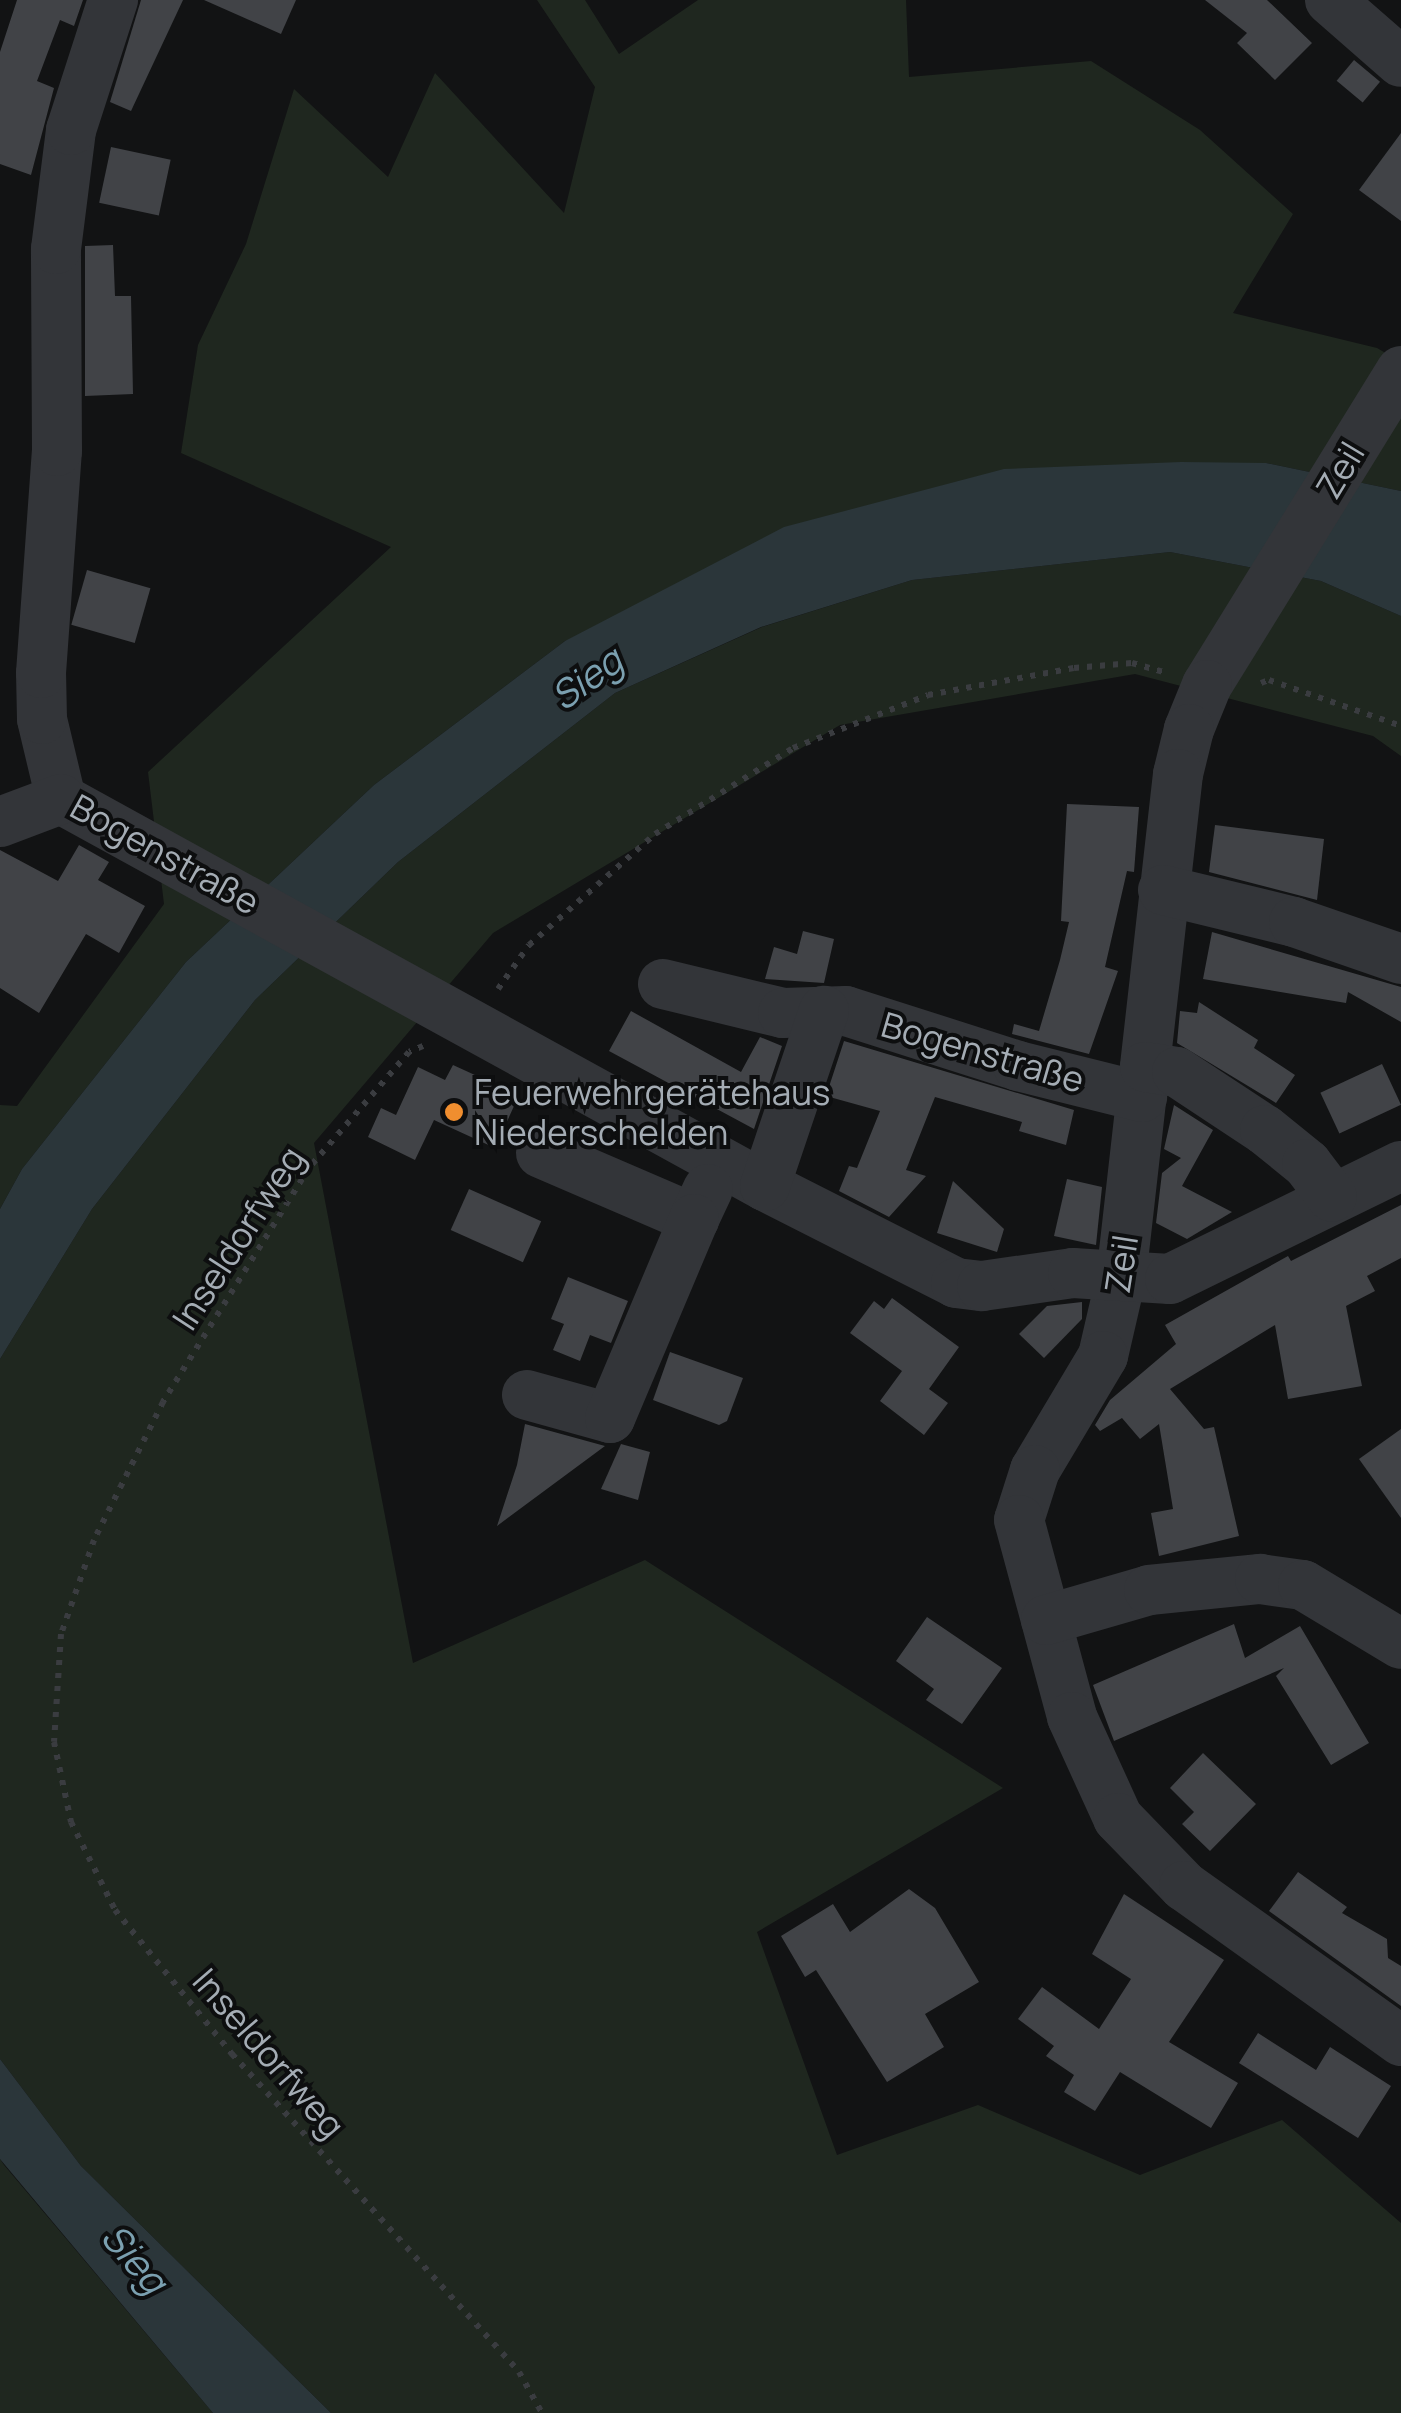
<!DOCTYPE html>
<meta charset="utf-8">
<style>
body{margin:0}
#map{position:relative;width:1401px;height:2413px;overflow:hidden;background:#121314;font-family:Manrope,sans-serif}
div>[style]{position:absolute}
.green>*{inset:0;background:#1f271f}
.water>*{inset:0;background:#2b363a}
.building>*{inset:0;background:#414347;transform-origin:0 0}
.path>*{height:6px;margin-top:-3px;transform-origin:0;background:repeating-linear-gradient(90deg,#3a3c40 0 5px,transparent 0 13px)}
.minor>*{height:50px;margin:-25px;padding:0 25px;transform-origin:25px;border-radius:25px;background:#333539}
.dots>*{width:28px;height:28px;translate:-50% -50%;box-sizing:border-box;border:5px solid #0d0e0f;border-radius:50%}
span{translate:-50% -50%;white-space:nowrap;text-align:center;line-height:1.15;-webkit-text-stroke:8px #0d0e0f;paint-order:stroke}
.street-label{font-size:35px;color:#a4acb4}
.poi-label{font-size:35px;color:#a4acb4}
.left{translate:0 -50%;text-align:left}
.water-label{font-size:38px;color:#7ba0b0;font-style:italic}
</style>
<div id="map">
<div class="green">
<div style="clip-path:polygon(537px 0,585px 0,619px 54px,698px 0,906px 0,909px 77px,1091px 61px,1200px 130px,1293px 214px,1233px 313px,1377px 348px,1401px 362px,1401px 491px,1266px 463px,565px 641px,374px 785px,186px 962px,22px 1169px,0 1209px,0 1105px,17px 1106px,164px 904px,148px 772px,391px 547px,181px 453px,198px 345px,246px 244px,294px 89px,388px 177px,435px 73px,564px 213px,595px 87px)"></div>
<div style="clip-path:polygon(1170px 552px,1321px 581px,1401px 616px,1401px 756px,1373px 736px,1135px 674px,840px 725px,493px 933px,314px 1143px,413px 1663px,645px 1560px,1003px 1788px,757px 1932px,837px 2155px,978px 2105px,1140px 2175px,1282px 2120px,1401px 2223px,1401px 2413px,331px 2413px,81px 2166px,0 2059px,0 1359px,92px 1209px,255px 1000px,398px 862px,615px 693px,762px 627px,912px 580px)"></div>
<div style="clip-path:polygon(0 2159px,4px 2165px,213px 2413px,0 2413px)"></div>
</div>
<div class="water">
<div style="clip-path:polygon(1181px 462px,1266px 463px,1401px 491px,1401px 616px,1321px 581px,1170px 552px,912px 580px,761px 627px,615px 693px,398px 862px,255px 1000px,92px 1209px,0 1359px,0 1209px,22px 1169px,186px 962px,374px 785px,565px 641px,784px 527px,1004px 469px)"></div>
<div style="clip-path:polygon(0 2059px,81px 2166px,331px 2413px,213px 2413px,0 2159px)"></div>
</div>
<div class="building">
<div style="clip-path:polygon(17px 0,83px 0,74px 26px,60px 20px,37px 81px,54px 88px,31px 175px,0 164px,0 52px)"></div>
<div style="clip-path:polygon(141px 0,183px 0,131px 111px,110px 102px)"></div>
<div style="clip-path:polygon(204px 0,296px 0,281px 34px)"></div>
<div style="clip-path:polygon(1205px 0,1267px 0,1312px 43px,1275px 80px,1237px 43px,1247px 33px)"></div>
<div style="left:1354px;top:60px;width:34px;height:27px;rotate:40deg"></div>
<div style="clip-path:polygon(1401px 133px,1401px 221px,1359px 190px)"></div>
<div style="left:111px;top:147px;width:61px;height:57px;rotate:12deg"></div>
<div style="clip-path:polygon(113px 245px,115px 296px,131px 296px,133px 394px,85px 396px,85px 246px)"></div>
<div style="left:87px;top:570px;width:66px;height:57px;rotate:16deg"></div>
<div style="clip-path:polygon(1067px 804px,1139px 807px,1134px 872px,1127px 871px,1105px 967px,1118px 971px,1089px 1054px,1012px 1034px,1014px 1024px,1039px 1031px,1060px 960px,1069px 922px,1061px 921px)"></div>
<div style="clip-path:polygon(1215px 825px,1324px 839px,1317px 900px,1209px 872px)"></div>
<div style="clip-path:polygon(79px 845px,109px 862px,98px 880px,145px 906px,119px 953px,86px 934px,39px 1013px,0 988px,0 850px,58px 881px)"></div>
<div style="clip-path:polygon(803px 931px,834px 939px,824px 983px,765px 979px,774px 947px,797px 954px)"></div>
<div style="clip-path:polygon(1212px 932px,1401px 987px,1401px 1022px,1348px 992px,1346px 1003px,1203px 979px)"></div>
<div style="clip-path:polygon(1199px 1002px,1258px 1040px,1254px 1048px,1295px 1075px,1276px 1103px,1177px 1043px,1180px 1011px,1197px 1013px)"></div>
<div style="clip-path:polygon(631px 1011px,741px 1072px,760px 1037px,782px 1046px,754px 1129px,609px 1051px)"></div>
<div style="clip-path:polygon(844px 1041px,1074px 1110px,1066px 1145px,1019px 1131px,1022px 1122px,935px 1097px,906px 1170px,926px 1176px,889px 1217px,839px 1191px,849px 1166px,857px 1168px,880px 1111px,826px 1096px)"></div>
<div style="left:1382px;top:1064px;width:45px;height:68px;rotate:65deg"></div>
<div style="clip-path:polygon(453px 1065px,519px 1095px,495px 1148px,434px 1120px,415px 1160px,368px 1137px,381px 1108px,396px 1115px,418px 1067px,445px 1080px)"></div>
<div style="clip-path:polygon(1174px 1105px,1213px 1130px,1182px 1186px,1232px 1212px,1187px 1239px,1156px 1223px,1162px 1173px,1181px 1158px,1164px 1149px)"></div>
<div style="clip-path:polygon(1067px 1179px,1102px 1187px,1096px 1245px,1054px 1236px)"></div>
<div style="clip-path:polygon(953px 1181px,1004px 1229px,997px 1252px,937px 1233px)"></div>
<div style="left:469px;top:1189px;width:79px;height:45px;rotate:24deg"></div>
<div style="clip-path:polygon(1401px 1205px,1401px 1258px,1367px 1276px,1375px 1291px,1346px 1306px,1362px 1386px,1288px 1399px,1275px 1325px,1170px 1389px,1204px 1429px,1214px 1427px,1239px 1536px,1159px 1556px,1151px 1513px,1173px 1509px,1159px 1424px,1140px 1439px,1122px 1418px,1100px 1431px,1095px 1425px,1110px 1400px,1176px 1344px,1165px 1325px,1288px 1256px,1291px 1261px)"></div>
<div style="clip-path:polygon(568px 1277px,628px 1301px,611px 1343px,590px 1335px,580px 1361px,553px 1350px,564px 1324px,551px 1319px)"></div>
<div style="clip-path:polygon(892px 1298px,959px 1347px,929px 1389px,948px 1403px,924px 1435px,880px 1401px,902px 1371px,850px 1333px,874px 1301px,884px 1309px)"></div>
<div style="clip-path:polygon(1082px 1302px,1082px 1319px,1044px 1358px,1019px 1334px,1047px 1306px)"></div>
<div style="clip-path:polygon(670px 1352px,743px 1378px,727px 1421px,719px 1425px,653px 1400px)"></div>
<div style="clip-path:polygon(525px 1424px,605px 1446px,497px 1526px,517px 1465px)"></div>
<div style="clip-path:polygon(1401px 1429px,1401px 1518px,1359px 1459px)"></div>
<div style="clip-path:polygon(621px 1444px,650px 1452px,638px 1500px,601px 1489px)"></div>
<div style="clip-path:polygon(927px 1617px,1002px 1668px,962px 1724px,926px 1700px,934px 1689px,896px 1661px)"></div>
<div style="clip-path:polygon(1234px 1624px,1245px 1658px,1300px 1626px,1369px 1743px,1331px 1765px,1276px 1676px,1284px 1668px,1114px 1741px,1093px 1685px)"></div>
<div style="clip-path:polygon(1203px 1753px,1256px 1804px,1210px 1851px,1182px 1824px,1194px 1812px,1170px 1788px)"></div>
<div style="clip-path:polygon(1298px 1872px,1347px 1907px,1342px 1913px,1387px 1939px,1388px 1958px,1401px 1966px,1401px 2006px,1269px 1911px)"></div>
<div style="clip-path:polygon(909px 1889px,935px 1908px,979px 1982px,925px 2014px,944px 2047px,887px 2082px,816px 1970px,805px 1977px,781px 1936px,833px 1904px,850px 1932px)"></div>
<div style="clip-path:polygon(1124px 1894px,1224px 1960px,1169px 2042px,1238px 2083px,1211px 2128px,1120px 2072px,1095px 2111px,1064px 2092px,1074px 2075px,1046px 2056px,1054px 2046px,1018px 2019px,1042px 1987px,1099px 2029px,1131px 1979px,1092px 1954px)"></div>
<div style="clip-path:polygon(1258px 2033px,1316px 2070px,1330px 2047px,1391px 2086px,1358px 2138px,1239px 2063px)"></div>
</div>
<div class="path">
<div style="left:1261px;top:683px;width:9px;rotate:-21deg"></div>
<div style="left:1269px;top:680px;width:140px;rotate:19.2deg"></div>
<div style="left:498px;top:989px;width:54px;rotate:-54.8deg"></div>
<div style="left:529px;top:945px;width:168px;rotate:-41.4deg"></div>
<div style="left:655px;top:834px;width:163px;rotate:-31.9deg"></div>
<div style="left:793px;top:748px;width:145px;rotate:-21.4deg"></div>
<div style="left:928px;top:695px;width:148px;rotate:-10.5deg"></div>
<div style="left:1074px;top:668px;width:58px;rotate:-4.9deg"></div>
<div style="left:1132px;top:663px;width:36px;rotate:16deg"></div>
<div style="left:423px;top:1046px;width:15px;rotate:157deg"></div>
<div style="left:409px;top:1052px;width:153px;rotate:130.8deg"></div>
<div style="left:309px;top:1168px;width:276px;rotate:122deg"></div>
<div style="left:163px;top:1402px;width:154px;rotate:116.6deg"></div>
<div style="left:94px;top:1540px;width:100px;rotate:109.3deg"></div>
<div style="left:61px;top:1634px;width:108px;rotate:93.7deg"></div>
<div style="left:54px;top:1742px;width:82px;rotate:78deg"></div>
<div style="left:71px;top:1822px;width:98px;rotate:63.4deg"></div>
<div style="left:115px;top:1910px;width:186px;rotate:50.9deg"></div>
<div style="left:232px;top:2054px;width:428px;rotate:47.9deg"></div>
<div style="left:519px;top:2372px;width:47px;rotate:60.7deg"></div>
</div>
<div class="minor">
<div style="left:1330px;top:0;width:94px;rotate:41.1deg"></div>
<div style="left:1401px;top:371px;width:369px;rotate:121.7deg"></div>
<div style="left:1207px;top:685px;width:48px;rotate:112.2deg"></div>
<div style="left:1189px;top:729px;width:46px;rotate:103.7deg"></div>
<div style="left:1178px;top:774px;width:507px;rotate:96.45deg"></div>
<div style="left:1121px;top:1278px;width:80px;rotate:103deg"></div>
<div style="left:1103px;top:1356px;width:133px;rotate:120.8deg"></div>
<div style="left:1035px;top:1470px;width:52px;rotate:107.7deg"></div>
<div style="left:1019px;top:1520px;width:204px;rotate:74.9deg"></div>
<div style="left:1072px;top:1717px;width:111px;rotate:65.5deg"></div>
<div style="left:1118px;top:1818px;width:95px;rotate:45.9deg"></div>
<div style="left:1184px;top:1886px;width:267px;rotate:35.5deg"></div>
<div style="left:61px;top:799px;width:803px;rotate:28.8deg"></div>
<div style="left:765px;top:1186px;width:214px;rotate:26.9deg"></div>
<div style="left:956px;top:1283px;width:26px;rotate:7deg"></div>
<div style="left:982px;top:1286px;width:92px;rotate:-8.1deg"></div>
<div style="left:1073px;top:1273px;width:97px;rotate:3.5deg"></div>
<div style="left:1170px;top:1279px;width:257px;rotate:-26.1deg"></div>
<div style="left:61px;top:799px;width:82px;rotate:-103.4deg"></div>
<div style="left:42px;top:719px;width:46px;rotate:-91.2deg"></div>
<div style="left:41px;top:673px;width:223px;rotate:-85.9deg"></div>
<div style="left:57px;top:451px;width:202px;rotate:-90.3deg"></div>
<div style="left:56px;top:249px;width:120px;rotate:-82.8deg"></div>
<div style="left:71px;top:130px;width:137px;rotate:-72.1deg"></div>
<div style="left:0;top:822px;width:65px;rotate:-20.7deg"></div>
<div style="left:1163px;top:890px;width:135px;rotate:13.7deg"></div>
<div style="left:1294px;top:922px;width:113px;rotate:19.1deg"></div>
<div style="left:663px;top:984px;width:123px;rotate:13.6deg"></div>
<div style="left:783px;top:1013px;width:63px;rotate:-1.8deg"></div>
<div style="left:846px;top:1011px;width:181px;rotate:17.7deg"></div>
<div style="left:1018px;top:1066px;width:128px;rotate:14deg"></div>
<div style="left:1145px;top:1067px;width:32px;rotate:9deg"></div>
<div style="left:1177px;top:1072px;width:105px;rotate:33.4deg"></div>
<div style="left:1265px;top:1130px;width:54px;rotate:39deg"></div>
<div style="left:1307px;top:1164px;width:41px;rotate:52.9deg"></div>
<div style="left:541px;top:1153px;width:167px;rotate:23.3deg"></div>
<div style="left:694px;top:1219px;width:33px;rotate:-65deg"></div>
<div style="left:765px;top:1186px;width:185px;rotate:-71.4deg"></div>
<div style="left:527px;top:1395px;width:86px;rotate:15.5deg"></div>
<div style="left:610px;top:1418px;width:216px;rotate:-67.1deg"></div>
<div style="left:1046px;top:1620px;width:107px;rotate:-16.2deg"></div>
<div style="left:1149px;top:1590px;width:112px;rotate:-5.7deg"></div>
<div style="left:1260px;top:1579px;width:43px;rotate:7.9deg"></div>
<div style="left:1303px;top:1585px;width:114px;rotate:31deg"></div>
</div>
<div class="dots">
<div style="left:454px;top:1112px;background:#f08e2f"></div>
</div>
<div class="street-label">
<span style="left:1340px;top:470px;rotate:-59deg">Zeil</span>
<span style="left:165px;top:854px;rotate:29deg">Bogenstraße</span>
<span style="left:983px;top:1052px;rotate:16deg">Bogenstraße</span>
<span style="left:238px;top:1238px;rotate:-57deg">Inseldorfweg</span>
<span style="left:1121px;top:1264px;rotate:-81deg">Zeil</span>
<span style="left:269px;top:2053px;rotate:49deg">Inseldorfweg</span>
</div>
<div class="poi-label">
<span class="left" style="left:474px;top:1112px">Feuerwehrgerätehaus<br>Niederschelden</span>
</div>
<div class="water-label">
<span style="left:586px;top:678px;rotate:-36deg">Sieg</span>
<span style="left:135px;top:2258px;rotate:49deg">Sieg</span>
</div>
</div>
